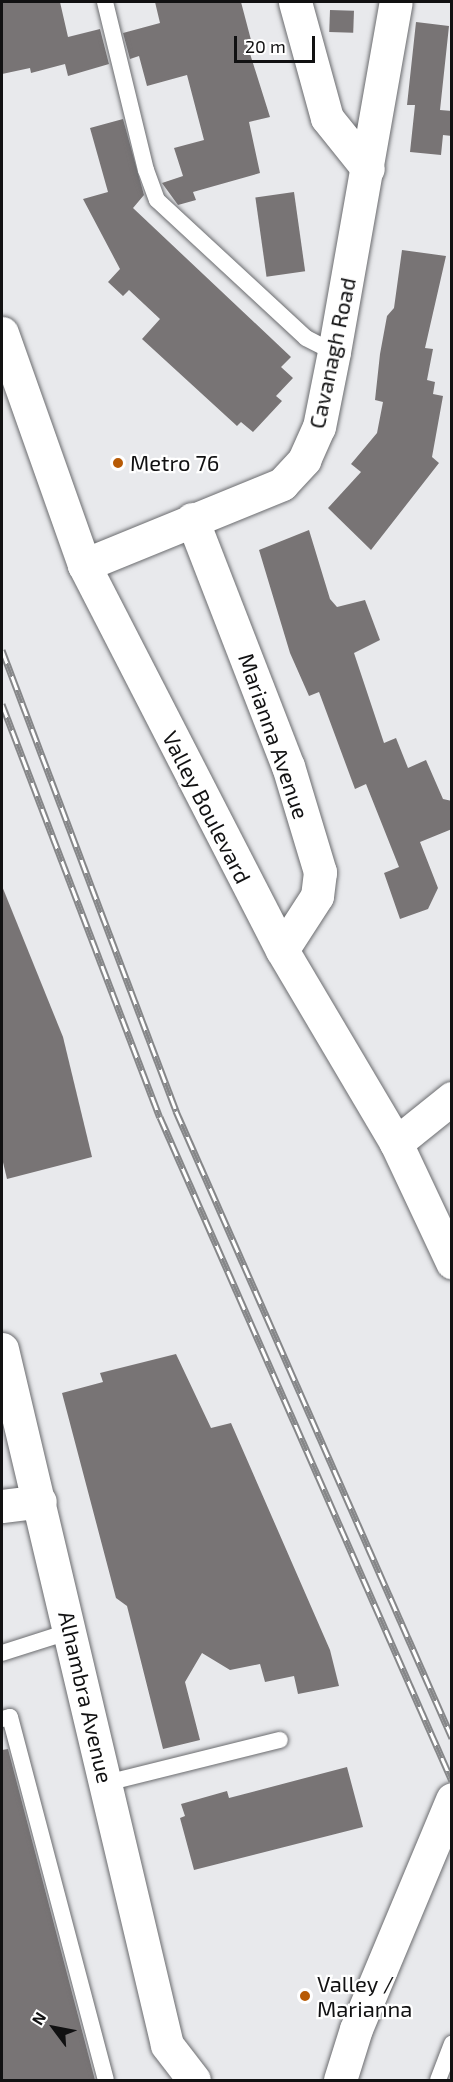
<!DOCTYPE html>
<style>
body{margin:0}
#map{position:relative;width:453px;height:2082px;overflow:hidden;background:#e8e9ec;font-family:"Exo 2",sans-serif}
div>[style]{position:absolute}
.building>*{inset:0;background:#787475;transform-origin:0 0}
.roads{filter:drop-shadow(0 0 2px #6b6c6f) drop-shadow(0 0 2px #6b6c6f)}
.service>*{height:16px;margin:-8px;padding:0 8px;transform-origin:8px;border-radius:8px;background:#fff}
.minor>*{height:33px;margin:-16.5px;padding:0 16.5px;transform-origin:16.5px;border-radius:16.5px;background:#fff}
.secondary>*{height:33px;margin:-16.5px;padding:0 16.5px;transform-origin:16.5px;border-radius:16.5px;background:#fff}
.primary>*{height:33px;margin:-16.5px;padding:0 16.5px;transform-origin:16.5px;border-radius:16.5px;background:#fff}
.rail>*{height:7px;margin-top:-3.5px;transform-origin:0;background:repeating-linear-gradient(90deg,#fff 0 14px,#868789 0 28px);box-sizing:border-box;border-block:2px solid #868789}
.dots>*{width:16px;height:16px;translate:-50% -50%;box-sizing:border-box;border:3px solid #fff;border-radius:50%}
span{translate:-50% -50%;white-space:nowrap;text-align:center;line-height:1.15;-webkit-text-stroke:4.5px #fff;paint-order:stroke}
.street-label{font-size:22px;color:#111112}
.poi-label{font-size:22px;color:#111112}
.left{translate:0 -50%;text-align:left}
.frame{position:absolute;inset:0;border:3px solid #111112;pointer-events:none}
.north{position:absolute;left:24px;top:1998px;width:60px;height:60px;-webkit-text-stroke:4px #fff;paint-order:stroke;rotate:302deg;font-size:16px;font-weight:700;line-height:24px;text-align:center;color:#111112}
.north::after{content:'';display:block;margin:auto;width:21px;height:27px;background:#111112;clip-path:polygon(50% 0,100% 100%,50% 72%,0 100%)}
.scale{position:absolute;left:234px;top:36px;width:81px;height:27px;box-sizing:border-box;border:3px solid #111112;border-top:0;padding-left:8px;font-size:18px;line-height:21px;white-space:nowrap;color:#111112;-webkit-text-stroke:4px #fff;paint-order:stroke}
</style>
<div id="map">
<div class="building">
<div style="clip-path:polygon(2px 2px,60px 2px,68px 37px,100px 29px,109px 64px,68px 76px,65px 64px,31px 73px,30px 68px,2px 74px)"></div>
<div style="clip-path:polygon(155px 2px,241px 2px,251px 40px,246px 41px,270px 117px,249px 122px,260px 173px,193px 192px,196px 200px,178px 205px,162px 183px,183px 176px,174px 148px,204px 140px,187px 75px,147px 86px,139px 56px,130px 59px,123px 33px,160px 23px)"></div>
<div style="left:330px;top:10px;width:24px;height:22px;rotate:2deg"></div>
<div style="clip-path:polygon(416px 22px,449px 26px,440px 110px,452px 111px,452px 136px,443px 135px,441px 155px,410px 152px,415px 105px,407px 105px)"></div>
<div style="clip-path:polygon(123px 119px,144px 195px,133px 208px,291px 357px,281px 367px,293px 378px,276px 396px,282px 401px,253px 432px,241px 422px,237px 426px,142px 339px,160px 319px,129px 290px,123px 296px,108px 282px,120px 269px,83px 199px,108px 192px,90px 128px)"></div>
<div style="left:294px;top:192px;width:80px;height:39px;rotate:82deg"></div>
<div style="clip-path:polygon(402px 250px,446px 256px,425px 348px,433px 349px,427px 380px,435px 382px,433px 394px,443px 396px,432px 457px,439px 463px,371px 550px,328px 508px,361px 472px,351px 464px,377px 433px,383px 402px,375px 400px,380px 354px,387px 316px,394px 308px)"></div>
<div style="clip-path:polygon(309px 530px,330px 599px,337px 607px,365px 600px,380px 640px,354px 653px,384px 743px,396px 738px,408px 768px,426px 760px,443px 799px,452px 801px,452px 829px,420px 842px,438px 888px,428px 909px,400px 919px,384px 873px,399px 867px,366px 784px,355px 789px,319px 692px,309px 696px,290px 653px,259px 550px)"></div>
<div style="clip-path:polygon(2px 886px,63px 1037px,92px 1157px,7px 1179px,2px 1158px)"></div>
<div style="clip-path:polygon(176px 1354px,211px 1428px,231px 1423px,330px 1650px,339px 1686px,298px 1694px,294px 1676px,265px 1682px,260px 1664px,230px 1670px,202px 1653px,185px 1682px,200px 1740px,163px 1749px,127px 1606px,116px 1598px,62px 1393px,103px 1382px,100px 1373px)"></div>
<div style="clip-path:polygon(8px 1749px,95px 2080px,2px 2080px,2px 1750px)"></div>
<div style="clip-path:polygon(347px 1767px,363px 1827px,194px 1870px,180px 1818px,185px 1816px,181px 1804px,227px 1791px,229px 1798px)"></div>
</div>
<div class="roads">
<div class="service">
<div style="left:105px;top:2px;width:173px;rotate:76.3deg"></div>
<div style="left:146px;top:170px;width:32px;rotate:70deg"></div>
<div style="left:157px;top:200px;width:203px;rotate:42.8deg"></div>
<div style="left:306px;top:338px;width:31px;rotate:27deg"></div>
<div style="left:2px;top:1653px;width:72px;rotate:-17.7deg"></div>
<div style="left:2px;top:1719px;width:8px;rotate:-14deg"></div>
<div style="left:10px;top:1717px;width:375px;rotate:75.2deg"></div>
<div style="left:106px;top:1783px;width:179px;rotate:-13.9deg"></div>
<div style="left:438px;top:2080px;width:39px;rotate:-69deg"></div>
</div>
<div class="minor">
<div style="left:295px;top:2px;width:120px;rotate:74.6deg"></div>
<div style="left:327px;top:118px;width:65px;rotate:51.2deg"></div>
<div style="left:192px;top:519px;width:265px;rotate:68.8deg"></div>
<div style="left:288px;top:766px;width:111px;rotate:73.2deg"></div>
<div style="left:320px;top:872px;width:24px;rotate:97deg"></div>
<div style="left:317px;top:896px;width:64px;rotate:122.9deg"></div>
<div style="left:84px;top:565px;width:214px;rotate:-22.2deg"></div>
<div style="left:282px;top:484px;width:33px;rotate:-47deg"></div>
<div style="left:304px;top:460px;width:36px;rotate:-66deg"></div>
<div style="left:319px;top:427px;width:76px;rotate:-78.7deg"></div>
<div style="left:334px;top:352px;width:355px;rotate:-80deg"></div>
<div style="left:396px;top:1143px;width:72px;rotate:-38.8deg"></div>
<div style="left:2px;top:1506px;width:38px;rotate:-7deg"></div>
</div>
<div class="secondary">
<div style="left:2px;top:1349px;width:715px;rotate:76.66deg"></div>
</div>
<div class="primary">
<div style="left:2px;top:333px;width:246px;rotate:70.5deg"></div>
<div style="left:84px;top:565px;width:433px;rotate:62.8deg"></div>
<div style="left:282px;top:950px;width:224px;rotate:59.4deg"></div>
<div style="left:396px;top:1143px;width:132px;rotate:64.8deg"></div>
<div style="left:167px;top:2045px;width:44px;rotate:52.4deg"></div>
<div style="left:340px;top:2080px;width:53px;rotate:-72.6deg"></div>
<div style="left:356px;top:2029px;width:249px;rotate:-67.3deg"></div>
</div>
</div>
<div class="rail">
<div style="left:2px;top:650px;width:493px;rotate:69.3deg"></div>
<div style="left:176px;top:1111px;width:685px;rotate:66.24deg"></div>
<div style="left:2px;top:704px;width:442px;rotate:69.1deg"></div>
<div style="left:160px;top:1117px;width:725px;rotate:66.26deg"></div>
</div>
<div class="dots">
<div style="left:118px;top:463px;background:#b75a05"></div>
<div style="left:305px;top:1996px;background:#b75a05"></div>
</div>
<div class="street-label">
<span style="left:332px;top:353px;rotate:-78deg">Cavanagh Road</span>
<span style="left:274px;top:736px;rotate:71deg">Marianna Avenue</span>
<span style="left:207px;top:807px;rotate:63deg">Valley Boulevard</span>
<span style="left:86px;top:1697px;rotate:77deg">Alhambra Avenue</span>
</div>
<div class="poi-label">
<span class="left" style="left:130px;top:463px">Metro 76</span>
<span class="left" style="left:317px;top:1996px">Valley /<br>Marianna</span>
</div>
<div class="frame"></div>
<div class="north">N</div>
<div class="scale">20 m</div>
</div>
